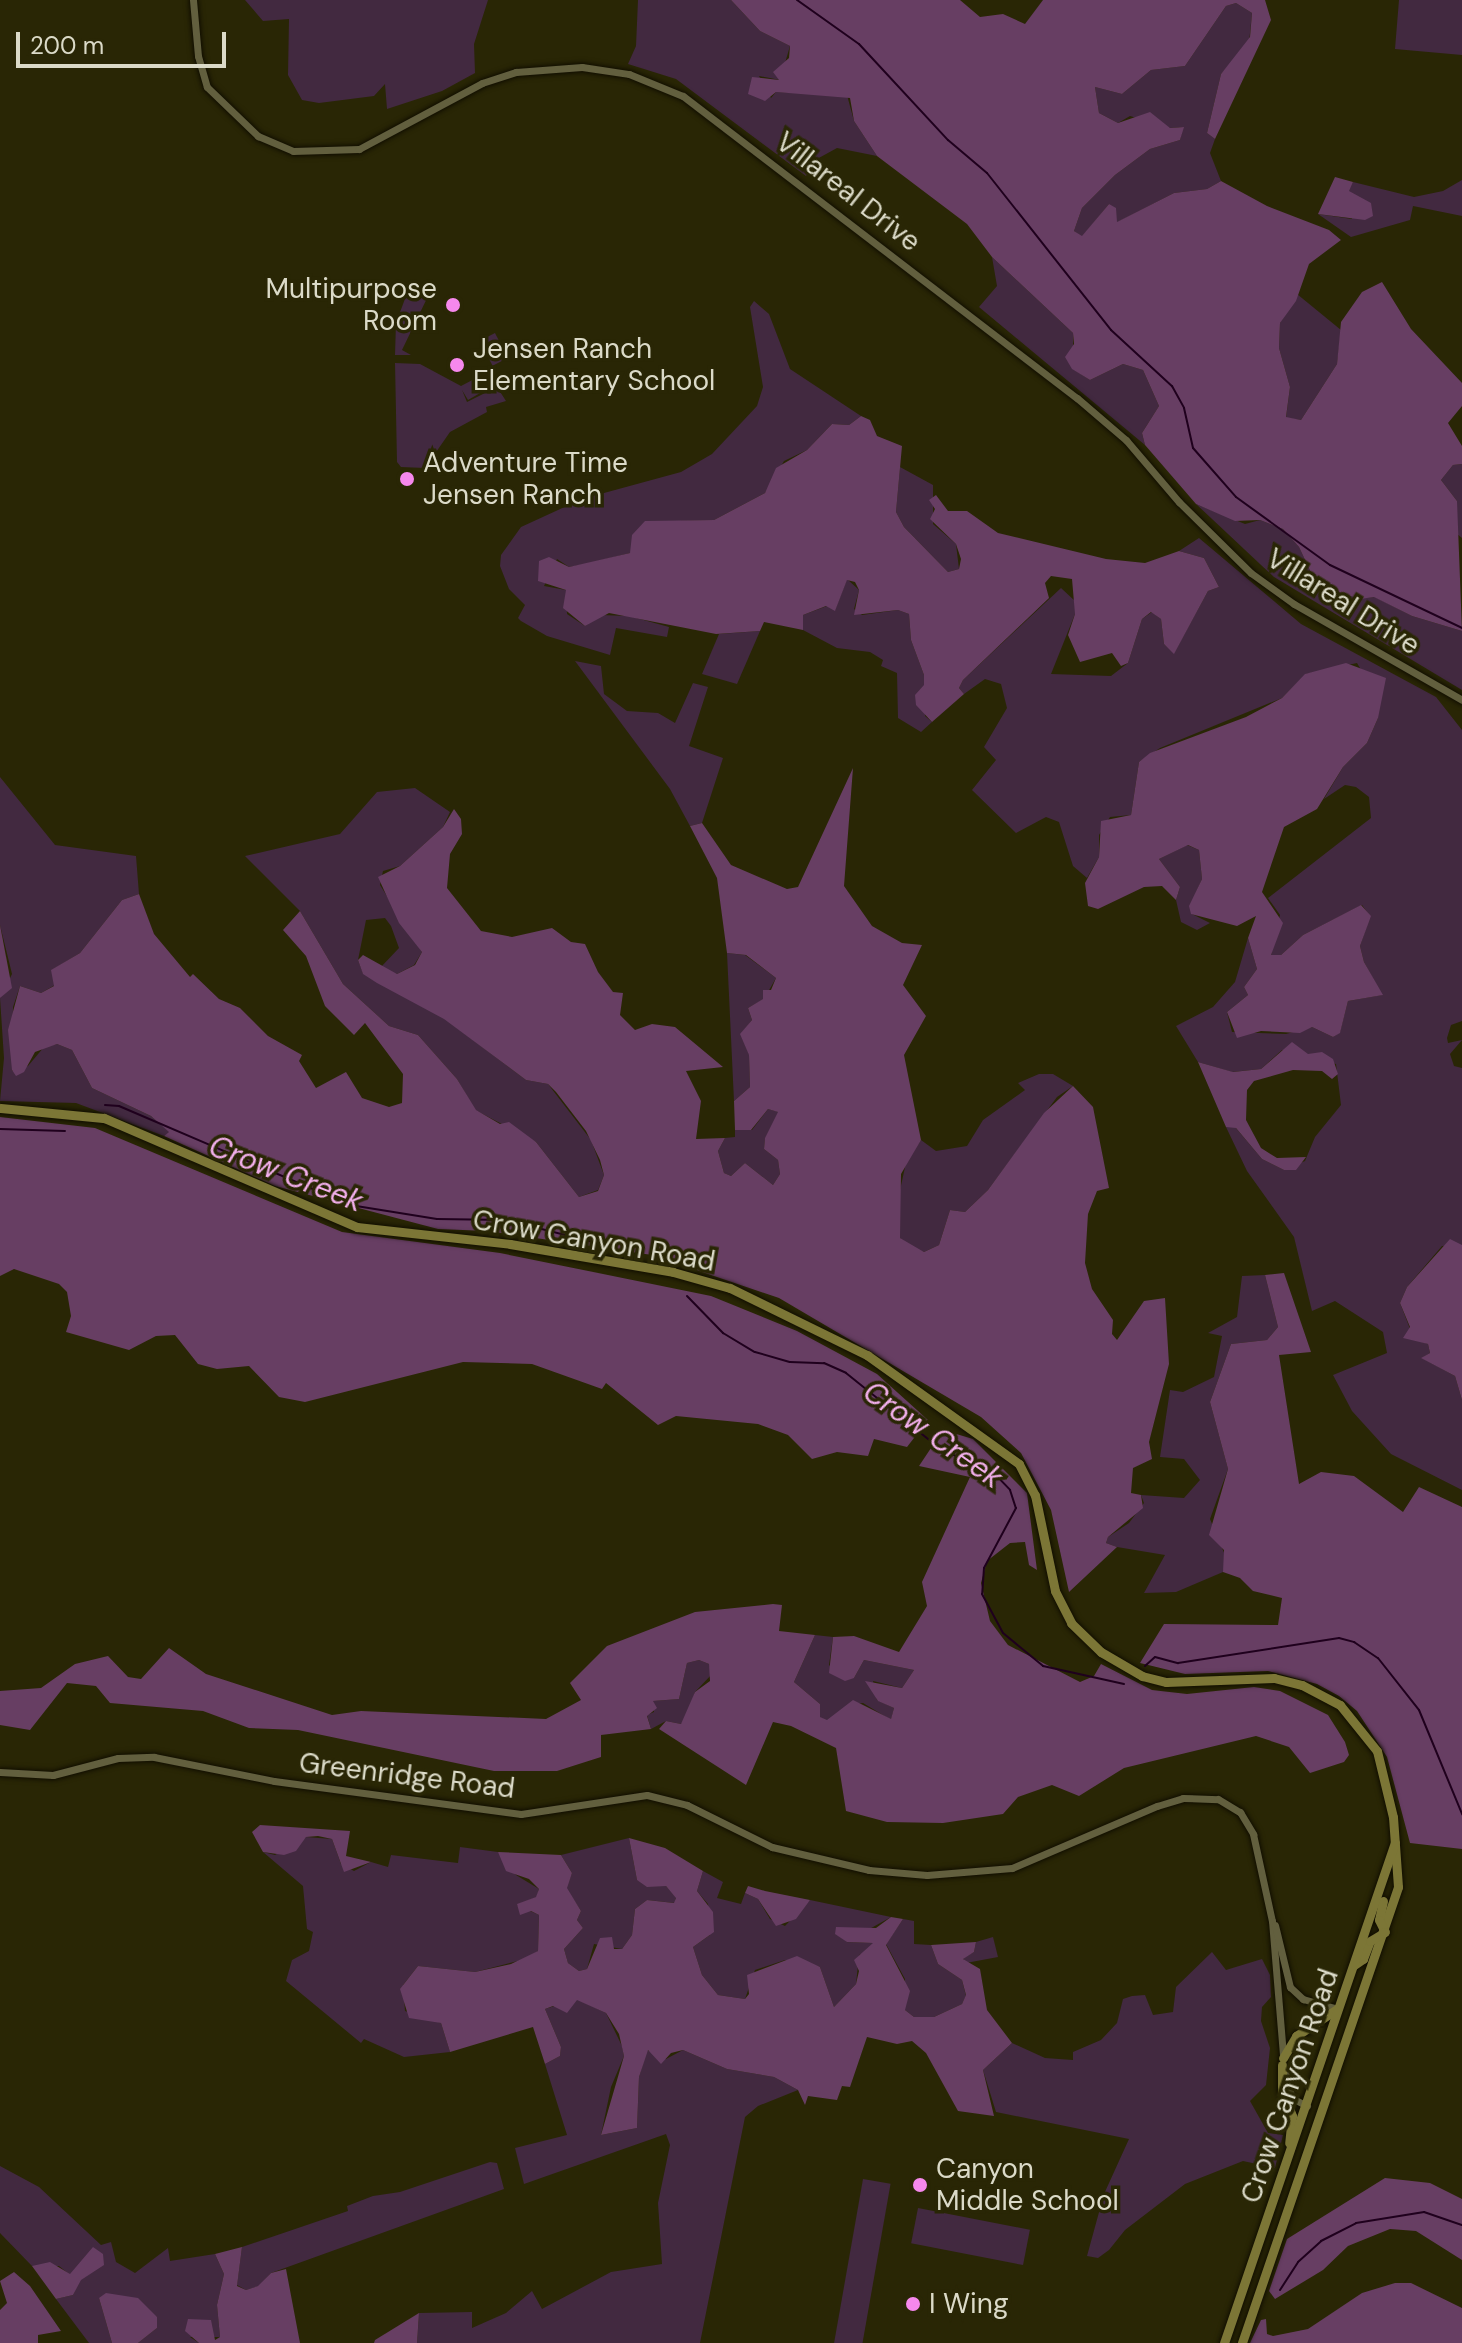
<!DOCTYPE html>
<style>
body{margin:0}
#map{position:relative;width:1462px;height:2343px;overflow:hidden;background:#292605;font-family:"DM Sans",sans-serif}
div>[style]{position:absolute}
.green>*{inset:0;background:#422940;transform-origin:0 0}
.forest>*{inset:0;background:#673e63}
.stream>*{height:2px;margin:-1px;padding:0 1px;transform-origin:1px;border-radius:1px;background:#1f001d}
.roads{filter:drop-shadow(0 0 2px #110e00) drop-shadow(0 0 2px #110e00)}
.minor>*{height:7px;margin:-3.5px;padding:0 3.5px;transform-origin:3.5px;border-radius:3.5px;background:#625f3e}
.major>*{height:9px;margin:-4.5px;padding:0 4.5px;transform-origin:4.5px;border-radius:4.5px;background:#7c7636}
.dots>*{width:22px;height:22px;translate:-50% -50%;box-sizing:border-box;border:4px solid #292605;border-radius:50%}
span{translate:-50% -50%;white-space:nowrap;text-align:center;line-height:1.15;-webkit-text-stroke:7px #292605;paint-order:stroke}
.street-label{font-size:28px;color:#dbdac8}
.poi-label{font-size:28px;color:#dbdac8}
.right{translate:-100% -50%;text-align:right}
.left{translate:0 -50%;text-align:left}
.water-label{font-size:30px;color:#f2afeb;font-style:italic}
.scale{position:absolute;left:16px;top:32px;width:210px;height:36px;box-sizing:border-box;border:4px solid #dbdac8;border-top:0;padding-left:10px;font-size:24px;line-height:28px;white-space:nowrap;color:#dbdac8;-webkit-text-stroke:6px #292605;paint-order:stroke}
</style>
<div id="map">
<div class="green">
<div style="clip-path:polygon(245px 0,488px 0,474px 44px,475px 73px,442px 91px,387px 109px,385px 84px,374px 96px,319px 103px,302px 100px,288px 75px,289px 19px,263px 21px)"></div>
<div style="clip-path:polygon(638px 0,731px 0,760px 31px,790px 46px,780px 80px,759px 76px,771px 98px,776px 92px,847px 95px,854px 121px,877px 156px,837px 148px,817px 159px,806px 176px,676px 79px,628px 64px,636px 46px)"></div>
<div style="clip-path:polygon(1399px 0,1462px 0,1462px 55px,1395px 49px)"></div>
<div style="clip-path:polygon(1236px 3px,1252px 13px,1249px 43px,1221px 74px,1207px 133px,1215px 139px,1210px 153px,1221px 181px,1207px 189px,1174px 193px,1116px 223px,1109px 204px,1082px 237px,1074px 231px,1082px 208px,1115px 175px,1150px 149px,1180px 140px,1183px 127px,1170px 128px,1130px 116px,1118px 123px,1099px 113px,1095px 87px,1122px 94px,1151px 70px,1185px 66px,1226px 6px)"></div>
<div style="clip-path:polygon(1462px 180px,1462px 216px,1413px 206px,1410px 220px,1351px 237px,1318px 214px,1352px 219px,1348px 191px,1353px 182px,1414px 197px,1443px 191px)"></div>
<div style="clip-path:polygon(992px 257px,1073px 333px,1073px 369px,1090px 380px,1123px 364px,1143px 370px,1159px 406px,1142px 433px,1145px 445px,979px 307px,997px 286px)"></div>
<div style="clip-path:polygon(409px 288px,431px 290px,402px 350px,411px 355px,395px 355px,396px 323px)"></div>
<div style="clip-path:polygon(1297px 294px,1341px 330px,1337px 364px,1301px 420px,1286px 418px,1290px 387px,1279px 348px,1280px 323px)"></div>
<div style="clip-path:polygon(754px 301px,769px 314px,790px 369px,861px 416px,849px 425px,832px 424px,807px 450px,784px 461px,765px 493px,714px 520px,680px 521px,630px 553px,586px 564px,569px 567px,557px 559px,544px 586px,566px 590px,567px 614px,585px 626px,600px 615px,629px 616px,669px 627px,667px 637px,616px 628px,610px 655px,547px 636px,521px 621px,518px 618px,525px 605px,509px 589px,500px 566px,501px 555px,521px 527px,582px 499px,681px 472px,712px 454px,757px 406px,763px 387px,750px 307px)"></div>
<div style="left:495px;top:333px;width:28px;height:17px;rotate:63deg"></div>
<div style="clip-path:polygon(395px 363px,420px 364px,461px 386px,480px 376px,487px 389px,468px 400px,462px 390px,467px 402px,497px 387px,506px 401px,486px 407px,487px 412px,450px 432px,425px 468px,401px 467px,397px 462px)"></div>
<div style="clip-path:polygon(1462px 464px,1462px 538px,1457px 534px,1457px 501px,1441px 480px,1453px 465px)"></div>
<div style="clip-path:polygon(900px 467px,933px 485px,933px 524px,956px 544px,959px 569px,948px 572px,904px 527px,896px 512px)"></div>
<div style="clip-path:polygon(1196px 504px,1245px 524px,1260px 520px,1283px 529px,1299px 547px,1314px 579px,1329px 589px,1360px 598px,1375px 597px,1412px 616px,1462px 631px,1462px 690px,1274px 577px)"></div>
<div style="clip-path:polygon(1199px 538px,1301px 624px,1436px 697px,1462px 730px,1462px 1021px,1451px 1025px,1447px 1038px,1448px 1043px,1462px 1040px,1450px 1054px,1454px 1066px,1462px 1068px,1462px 1245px,1442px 1246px,1407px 1287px,1400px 1303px,1414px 1339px,1428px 1344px,1430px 1353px,1422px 1358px,1455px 1376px,1462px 1400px,1462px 1490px,1391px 1454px,1352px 1411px,1333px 1375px,1387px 1353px,1383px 1332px,1335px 1301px,1312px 1311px,1294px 1237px,1247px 1171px,1226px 1127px,1235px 1127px,1262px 1159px,1284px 1170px,1305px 1161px,1315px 1137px,1341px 1105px,1336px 1064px,1282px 1050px,1261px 1069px,1232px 1072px,1198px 1062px,1176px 1026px,1213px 1007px,1235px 982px,1248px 938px,1257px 969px,1244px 987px,1248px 995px,1227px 1012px,1232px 1032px,1286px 1034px,1312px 1027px,1333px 1037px,1340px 1032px,1348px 1001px,1382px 995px,1364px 962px,1360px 946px,1370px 916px,1362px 905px,1303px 935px,1281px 955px,1271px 955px,1280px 915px,1268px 898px,1371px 818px,1369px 797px,1356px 787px,1345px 785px,1324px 799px,1343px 767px,1367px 743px,1378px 718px,1378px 699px,1357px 663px,1306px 674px,1282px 698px,1160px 748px,1139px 762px,1131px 815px,1110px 817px,1099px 835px,1099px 857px,1087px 878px,1073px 866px,1059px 822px,1046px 817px,1016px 833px,972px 790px,996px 760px,984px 747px,1007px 708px,1001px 684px,985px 679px,964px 694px,959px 688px,963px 680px,1061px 588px,1075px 601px,1075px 614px,1051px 674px,1111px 676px,1128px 663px,1142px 619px,1152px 612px,1161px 619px,1164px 644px,1174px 653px,1208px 591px,1219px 587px,1204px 558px,1179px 551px)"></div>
<div style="clip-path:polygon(847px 579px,859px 590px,854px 609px,862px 615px,898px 610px,909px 614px,911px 640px,924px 675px,925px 716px,932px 722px,921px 732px,898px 718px,897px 673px,881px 666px,883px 660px,870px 652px,837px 648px,803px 630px,803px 615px,827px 606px,835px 610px)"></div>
<div style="clip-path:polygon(760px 631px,737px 684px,702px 674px,719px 634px)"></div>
<div style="clip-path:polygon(575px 661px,601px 666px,604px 694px,627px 711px,658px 713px,675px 723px,693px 683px,708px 687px,689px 746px,723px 758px,702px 823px,690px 826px,670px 789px)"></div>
<div style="clip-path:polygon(0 777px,55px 845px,136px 856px,139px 894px,122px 900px,80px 953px,52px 970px,55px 985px,41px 993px,20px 986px,13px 1007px,12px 1071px,28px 1066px,44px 1047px,57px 1044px,72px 1050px,92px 1088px,151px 1116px,170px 1132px,164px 1136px,76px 1103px,0 1101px,4px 1058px,0 998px,12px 974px,0 925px)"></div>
<div style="clip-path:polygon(415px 788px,450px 812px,443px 827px,400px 866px,383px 871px,380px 885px,422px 952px,414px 965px,397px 974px,387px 972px,381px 967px,399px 948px,391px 926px,385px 918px,366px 920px,358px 960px,363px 973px,444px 1018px,526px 1080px,548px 1084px,591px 1140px,604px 1175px,598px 1190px,579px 1197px,536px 1142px,475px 1110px,457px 1079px,418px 1035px,389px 1026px,343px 984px,300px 911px,245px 856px,340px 834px,377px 792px)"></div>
<div style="clip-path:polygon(1187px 845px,1199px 850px,1202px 879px,1190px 906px,1192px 914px,1210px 923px,1197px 930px,1181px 922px,1176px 900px,1180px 887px,1159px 859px)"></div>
<div style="clip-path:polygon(727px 953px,745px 955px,776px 978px,764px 999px,748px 1008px,752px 1020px,741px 1034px,749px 1054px,750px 1087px,734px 1101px)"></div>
<div style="clip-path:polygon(1039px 1074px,1053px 1074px,1073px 1086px,1057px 1097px,988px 1190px,965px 1212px,950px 1210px,939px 1245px,924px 1252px,909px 1246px,900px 1238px,897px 1204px,907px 1158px,921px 1140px,936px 1151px,967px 1146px,983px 1120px,1025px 1090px,1018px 1083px)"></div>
<div style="clip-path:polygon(768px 1109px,779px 1112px,765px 1139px,764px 1149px,778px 1160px,780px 1174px,773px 1185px,745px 1163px,731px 1176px,724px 1173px,718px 1151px,725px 1138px,735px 1137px,735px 1130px,752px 1130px)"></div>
<div style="clip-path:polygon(1265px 1275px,1278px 1327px,1267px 1340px,1231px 1344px,1210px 1402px,1228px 1469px,1210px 1519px,1227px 1560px,1223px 1572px,1176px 1592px,1144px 1593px,1165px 1555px,1117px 1547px,1106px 1543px,1108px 1537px,1129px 1523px,1144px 1503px,1141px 1495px,1184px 1498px,1200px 1480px,1184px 1459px,1160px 1457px,1170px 1390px,1183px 1392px,1214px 1377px,1222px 1336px,1208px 1333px,1237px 1317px,1242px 1276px)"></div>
<div style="clip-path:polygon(815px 1635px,833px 1637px,829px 1665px,838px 1674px,854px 1678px,864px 1660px,914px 1670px,902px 1688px,873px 1681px,877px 1700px,894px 1708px,891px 1720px,863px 1703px,849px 1705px,827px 1721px,819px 1717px,820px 1704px,794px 1682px)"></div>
<div style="clip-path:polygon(699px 1660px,709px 1664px,712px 1674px,695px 1692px,688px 1716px,681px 1724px,666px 1721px,651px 1729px,647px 1715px,654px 1712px,653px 1701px,679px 1699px,687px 1663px)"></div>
<div style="clip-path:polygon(306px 1837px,332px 1839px,341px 1864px,354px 1871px,371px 1862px,388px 1867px,391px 1855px,458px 1863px,460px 1847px,498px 1852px,516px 1875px,539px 1889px,537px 1897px,517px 1905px,539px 1915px,538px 1951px,529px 1958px,475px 1972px,418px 1966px,403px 1985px,405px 2011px,441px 2023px,450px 2052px,404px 2057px,364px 2039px,361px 2043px,286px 1981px,292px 1960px,309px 1951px,313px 1932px,307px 1929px,303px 1886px,263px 1852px,275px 1855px)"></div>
<div style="clip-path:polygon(629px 1838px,637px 1880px,666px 1886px,676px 1897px,675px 1903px,647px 1900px,635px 1909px,632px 1935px,622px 1949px,594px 1944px,587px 1969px,579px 1971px,568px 1963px,564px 1949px,583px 1928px,577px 1920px,581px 1911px,566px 1888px,572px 1873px,561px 1855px)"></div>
<div style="clip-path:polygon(703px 1871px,723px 1882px,717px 1898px,741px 1904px,745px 1893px,758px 1899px,770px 1919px,785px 1926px,810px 1900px,891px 1917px,846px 1942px,874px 1943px,872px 1950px,859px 1955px,856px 1984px,834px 2007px,820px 1967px,785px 1960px,755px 1970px,745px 1999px,718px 1995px,702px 1975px,693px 1947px,710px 1935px,708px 1904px,697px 1891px)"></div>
<div style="clip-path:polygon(903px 1919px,914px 1921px,914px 1944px,931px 1945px,938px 1964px,962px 1980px,966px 1996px,962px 2004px,934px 2017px,914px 2017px,905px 2010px,905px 1979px,886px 1944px)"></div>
<div style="clip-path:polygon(993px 1937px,998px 1957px,966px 1963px,963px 1958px,974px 1952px,976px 1942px)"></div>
<div style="clip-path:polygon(1212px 1952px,1226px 1970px,1262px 1959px,1270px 1975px,1271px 1997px,1262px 2007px,1261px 2021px,1270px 2048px,1266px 2085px,1250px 2101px,1268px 2133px,1283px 2135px,1275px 2168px,1243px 2161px,1185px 2184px,1125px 2230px,1109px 2250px,1098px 2258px,1087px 2256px,1104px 2194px,1129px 2139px,996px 2112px,983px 2070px,1012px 2043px,1045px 2058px,1073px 2060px,1073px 2052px,1101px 2040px,1117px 2023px,1123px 1999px,1132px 1996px,1145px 1995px,1153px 2015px,1173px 2012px,1176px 1987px)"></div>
<div style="clip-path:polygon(577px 1999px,606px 2013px,622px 2046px,624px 2056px,611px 2087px,601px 2135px,637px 2128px,639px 2077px,647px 2050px,666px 2059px,683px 2050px,727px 2069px,774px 2077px,798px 2090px,758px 2106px,745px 2117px,700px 2343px,417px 2343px,419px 2313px,472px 2312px,472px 2328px,506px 2313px,532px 2291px,542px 2309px,611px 2272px,662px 2264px,658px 2203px,670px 2145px,666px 2134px,524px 2184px,515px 2148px,567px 2135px,545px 2064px,560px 2056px,561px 2047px,545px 2009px)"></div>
<div style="clip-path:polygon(490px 2162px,497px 2163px,504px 2189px,271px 2273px,259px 2286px,246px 2290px,237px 2285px,242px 2247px,348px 2211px,347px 2206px,373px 2196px,400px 2192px)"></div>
<div style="clip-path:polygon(0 2166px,39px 2187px,101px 2245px,111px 2242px,116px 2262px,135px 2273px,168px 2248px,170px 2261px,215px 2254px,224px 2274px,217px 2305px,220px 2337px,190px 2337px,199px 2343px,138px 2343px,157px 2328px,157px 2317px,99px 2298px,112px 2343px,89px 2343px,56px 2299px,73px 2295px,91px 2254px,70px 2275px,59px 2266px,32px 2266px,0 2233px)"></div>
<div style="left:863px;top:2179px;width:28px;height:167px;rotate:10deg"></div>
<div style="left:918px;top:2208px;width:114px;height:36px;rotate:11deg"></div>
</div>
<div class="forest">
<div style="clip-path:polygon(731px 0,960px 0,980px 17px,1003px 14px,1025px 24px,1043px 0,1265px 0,1271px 20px,1215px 139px,1207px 133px,1221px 74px,1250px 37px,1252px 13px,1236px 3px,1226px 6px,1185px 66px,1151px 70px,1122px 94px,1095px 87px,1099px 113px,1118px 123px,1150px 112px,1170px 128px,1184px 127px,1180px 140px,1150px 149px,1115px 175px,1082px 208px,1074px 231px,1082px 236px,1109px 204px,1116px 208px,1117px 222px,1174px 193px,1207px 189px,1221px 181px,1267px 206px,1329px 230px,1341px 240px,1309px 264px,1296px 301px,1280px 323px,1279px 348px,1290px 387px,1286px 417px,1301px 420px,1337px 364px,1341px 322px,1362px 292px,1382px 282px,1411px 329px,1462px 383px,1462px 406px,1448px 423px,1462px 446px,1462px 464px,1453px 465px,1441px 480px,1457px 501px,1462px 631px,1412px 616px,1374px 597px,1360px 599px,1329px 589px,1314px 579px,1299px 547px,1283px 529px,1260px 520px,1235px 521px,1196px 504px,1145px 445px,1142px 433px,1159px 406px,1143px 370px,1123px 364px,1090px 380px,1072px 369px,1065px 357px,1074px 344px,1073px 333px,992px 257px,967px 224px,877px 156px,854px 121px,850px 98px,776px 92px,765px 101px,748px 94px,752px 77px,779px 80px,773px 72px,789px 58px,790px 46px,760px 31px)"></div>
<div style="clip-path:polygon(1335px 177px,1353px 182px,1349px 191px,1371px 203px,1373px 216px,1365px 220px,1318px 214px)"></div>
<div style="clip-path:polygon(861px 416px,870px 420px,877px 436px,902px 446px,896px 512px,904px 527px,948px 572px,959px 569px,961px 559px,956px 544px,930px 519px,935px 509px,929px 500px,936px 495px,948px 511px,967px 511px,998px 533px,1106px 559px,1145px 563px,1179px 551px,1204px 558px,1219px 587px,1208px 591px,1174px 654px,1164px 644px,1161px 619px,1151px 612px,1142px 619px,1128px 663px,1121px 666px,1112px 653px,1080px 662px,1068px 635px,1075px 614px,1072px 579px,1051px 576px,1045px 583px,1049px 598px,963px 680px,959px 688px,964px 694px,932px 722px,916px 705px,915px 695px,924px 685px,924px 675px,911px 640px,909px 614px,898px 610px,854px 615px,859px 590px,855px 582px,847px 580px,835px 611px,826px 606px,803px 615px,803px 630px,764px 622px,760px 631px,716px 634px,609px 613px,585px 626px,563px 608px,566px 590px,538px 581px,539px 561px,549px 557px,569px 567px,630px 553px,632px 535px,645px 521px,714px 520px,765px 493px,776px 468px,807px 450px,832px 424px,849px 425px)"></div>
<div style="clip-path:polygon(1346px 663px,1386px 678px,1378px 718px,1367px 743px,1343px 767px,1317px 809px,1284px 827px,1262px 892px,1283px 923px,1271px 955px,1281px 955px,1303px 935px,1361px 905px,1371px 916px,1360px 946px,1364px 962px,1383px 995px,1348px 1001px,1340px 1033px,1333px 1037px,1312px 1027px,1300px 1033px,1261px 1031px,1237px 1038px,1227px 1012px,1248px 995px,1244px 987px,1257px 969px,1248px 938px,1256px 916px,1237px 926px,1191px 914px,1189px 906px,1202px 879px,1199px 850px,1188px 845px,1159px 859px,1180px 887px,1176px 900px,1162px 886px,1144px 887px,1098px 909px,1088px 906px,1085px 883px,1099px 857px,1101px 821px,1131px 815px,1139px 762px,1150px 753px,1246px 717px,1282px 698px,1305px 674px)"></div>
<div style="clip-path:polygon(853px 768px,844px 886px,872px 926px,902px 943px,922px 945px,903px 985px,926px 1016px,904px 1055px,921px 1140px,901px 1174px,900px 1238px,924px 1252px,939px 1245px,950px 1210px,965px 1212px,988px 1190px,1044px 1113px,1073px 1086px,1093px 1107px,1109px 1188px,1097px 1191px,1088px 1214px,1085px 1263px,1092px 1289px,1113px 1320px,1112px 1334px,1117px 1340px,1144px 1301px,1165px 1298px,1169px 1364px,1149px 1442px,1152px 1459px,1133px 1468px,1131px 1493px,1141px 1495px,1143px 1508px,1108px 1537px,1106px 1543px,1117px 1547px,1069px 1592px,1051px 1510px,1021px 1453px,981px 1417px,779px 1298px,652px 1255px,487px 1231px,438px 1229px,275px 1186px,164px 1136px,169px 1132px,151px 1116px,92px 1088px,72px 1050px,57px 1044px,35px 1052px,24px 1072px,16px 1076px,12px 1070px,8px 1030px,20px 986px,41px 993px,54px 986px,51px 970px,80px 953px,122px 900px,139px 894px,154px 934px,190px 977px,193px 974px,219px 999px,240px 1008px,268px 1036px,302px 1055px,299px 1061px,316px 1088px,346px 1072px,362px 1098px,389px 1107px,402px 1103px,403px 1074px,365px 1023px,354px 1035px,325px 1006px,306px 956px,283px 930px,300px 911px,343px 984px,389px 1026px,418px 1035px,457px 1079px,476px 1110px,500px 1124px,509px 1122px,536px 1142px,579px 1197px,598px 1191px,604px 1175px,600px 1160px,586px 1131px,556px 1092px,548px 1084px,526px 1080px,444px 1019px,377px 983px,363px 974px,358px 960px,363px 955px,397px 974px,415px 965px,422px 952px,399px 923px,378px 877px,400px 866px,443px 827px,454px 809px,461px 819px,462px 834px,450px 854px,447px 888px,481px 931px,512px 937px,552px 928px,571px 942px,585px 944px,598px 972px,613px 992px,623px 993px,620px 1015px,635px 1030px,652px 1024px,675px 1027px,723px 1067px,686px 1071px,701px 1101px,696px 1139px,725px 1138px,718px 1151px,724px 1173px,731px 1176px,745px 1163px,773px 1185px,780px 1174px,778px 1160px,764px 1149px,765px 1138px,778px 1112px,768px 1109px,751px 1130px,735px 1130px,734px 1101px,750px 1087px,749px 1055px,740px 1034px,752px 1020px,748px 1008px,763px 999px,763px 990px,771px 990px,776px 978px,746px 955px,727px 953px,717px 878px,690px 826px,702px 823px,731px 865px,787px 889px,798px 887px)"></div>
<div style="clip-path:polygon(0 925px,12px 988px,0 998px)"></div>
<div style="clip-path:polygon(1292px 1042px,1308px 1054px,1322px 1052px,1333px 1059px,1338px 1074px,1332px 1079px,1322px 1071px,1293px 1070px,1254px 1081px,1247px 1090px,1246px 1120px,1261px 1148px,1277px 1158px,1306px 1157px,1296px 1170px,1284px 1170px,1262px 1159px,1236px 1128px,1226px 1127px,1198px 1062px,1233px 1072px,1261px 1069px)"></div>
<div style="clip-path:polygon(0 1117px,95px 1128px,342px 1232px,500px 1253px,711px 1296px,797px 1331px,877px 1374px,928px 1420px,907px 1447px,874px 1439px,868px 1456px,837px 1452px,812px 1459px,788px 1435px,758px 1424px,676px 1416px,658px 1425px,606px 1383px,602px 1389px,532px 1364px,463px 1362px,305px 1402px,279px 1397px,249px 1366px,217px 1369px,198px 1364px,175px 1335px,156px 1336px,129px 1350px,66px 1332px,71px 1316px,67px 1292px,59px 1284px,14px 1269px,0 1276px)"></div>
<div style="clip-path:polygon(1450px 1239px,1462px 1245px,1462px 1400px,1455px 1376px,1421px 1358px,1430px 1353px,1428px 1344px,1403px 1338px,1410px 1327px,1400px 1303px,1407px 1287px)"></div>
<div style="clip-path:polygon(1284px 1273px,1311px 1352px,1279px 1355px,1299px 1484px,1321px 1472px,1354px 1476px,1403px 1512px,1419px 1487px,1462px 1507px,1462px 1849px,1410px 1843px,1387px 1757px,1357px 1711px,1339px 1696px,1317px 1684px,1268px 1671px,1185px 1674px,1140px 1663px,1164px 1624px,1278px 1625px,1282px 1598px,1253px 1591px,1240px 1578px,1223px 1572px,1224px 1550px,1209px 1535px,1228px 1469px,1210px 1402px,1231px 1344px,1267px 1340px,1278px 1327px,1265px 1275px)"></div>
<div style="clip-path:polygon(943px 1430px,973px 1439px,1027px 1493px,1037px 1570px,1029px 1565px,1025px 1542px,1010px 1543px,987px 1561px,981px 1583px,990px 1621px,1008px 1645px,1080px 1682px,1094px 1676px,1101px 1664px,1152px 1690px,1187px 1694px,1254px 1687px,1280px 1691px,1328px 1715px,1345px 1742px,1349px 1755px,1344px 1762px,1310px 1773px,1289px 1747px,1256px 1736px,1124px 1768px,1079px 1796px,1052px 1785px,1018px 1797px,1003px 1814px,943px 1823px,887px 1822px,846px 1811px,836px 1748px,791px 1726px,773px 1722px,746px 1785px,659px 1729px,666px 1721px,681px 1724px,695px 1692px,710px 1681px,709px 1664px,699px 1660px,687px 1663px,679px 1699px,653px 1701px,657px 1708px,647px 1716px,651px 1729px,601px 1735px,601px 1757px,557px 1771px,494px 1771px,298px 1730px,249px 1728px,203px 1711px,110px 1703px,96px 1686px,67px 1683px,30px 1730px,0 1725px,0 1691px,41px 1688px,75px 1664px,108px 1656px,128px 1677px,141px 1679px,169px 1648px,206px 1674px,332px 1715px,361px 1711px,546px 1719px,581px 1700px,570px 1683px,607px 1646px,695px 1612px,773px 1604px,782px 1605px,779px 1631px,815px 1635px,794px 1682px,820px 1704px,820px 1717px,827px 1720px,853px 1700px,891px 1719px,894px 1708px,878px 1701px,865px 1681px,902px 1688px,914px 1670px,864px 1660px,854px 1678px,845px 1681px,829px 1673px,833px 1637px,854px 1636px,899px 1652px,927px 1606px,922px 1582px,970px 1477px,919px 1466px)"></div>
<div style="clip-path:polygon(260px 1825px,350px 1831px,346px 1856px,371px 1862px,344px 1872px,332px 1839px,318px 1836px,306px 1837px,296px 1851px,284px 1855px,263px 1852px,252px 1832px)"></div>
<div style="clip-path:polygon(629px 1838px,665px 1848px,703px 1871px,697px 1891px,713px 1912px,714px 1932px,693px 1947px,702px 1975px,718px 1995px,745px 1999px,749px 1994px,747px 1975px,797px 1956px,820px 1967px,834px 2007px,856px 1984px,859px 1971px,854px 1960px,873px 1943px,847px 1942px,835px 1934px,836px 1927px,876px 1928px,891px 1917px,903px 1919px,886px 1945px,910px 1991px,905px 2010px,914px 2017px,934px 2017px,962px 2004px,966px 1995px,962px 1980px,938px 1964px,931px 1945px,976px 1942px,974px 1952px,963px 1959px,980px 1969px,987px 2010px,1012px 2043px,983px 2070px,994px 2116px,958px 2111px,926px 2053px,912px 2041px,897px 2044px,867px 2037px,850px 2087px,842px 2086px,837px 2100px,808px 2096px,805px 2105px,798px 2090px,774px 2077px,727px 2069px,683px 2050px,671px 2053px,661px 2064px,648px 2050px,639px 2077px,637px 2128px,601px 2135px,624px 2056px,619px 2034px,606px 2013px,577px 2000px,567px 2013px,553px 2006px,545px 2009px,561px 2047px,560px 2056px,545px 2064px,533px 2027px,450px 2052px,441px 2023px,409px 2018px,400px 1989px,418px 1966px,475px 1972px,511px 1964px,538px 1951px,539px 1915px,531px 1911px,520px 1915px,517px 1904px,536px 1897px,539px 1889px,529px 1879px,506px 1871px,498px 1852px,561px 1855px,572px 1873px,567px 1888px,581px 1911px,577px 1920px,583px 1928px,564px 1949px,568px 1963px,579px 1971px,587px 1969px,600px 1938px,612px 1937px,614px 1949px,622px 1949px,632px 1935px,635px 1909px,647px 1900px,674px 1903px,676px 1898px,666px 1886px,647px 1887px,637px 1880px)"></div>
<div style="clip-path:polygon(748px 1886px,765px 1891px,810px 1900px,796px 1919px,776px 1926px,758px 1899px,745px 1893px)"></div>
<div style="clip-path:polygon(1385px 2178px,1430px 2183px,1462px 2199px,1462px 2260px,1416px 2231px,1390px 2229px,1348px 2246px,1323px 2270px,1275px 2299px,1269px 2291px,1287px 2239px)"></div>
<div style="clip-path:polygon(93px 2247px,103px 2254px,104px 2265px,81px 2280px,73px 2295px,56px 2299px,32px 2266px,50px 2262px,70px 2274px)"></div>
<div style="clip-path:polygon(242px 2247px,237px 2286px,246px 2290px,258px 2286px,271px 2273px,286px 2269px,300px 2343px,199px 2343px,185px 2331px,188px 2319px,211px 2320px,215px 2340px,220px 2337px,217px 2305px,224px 2274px,215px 2254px)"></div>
<div style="clip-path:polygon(14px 2272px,30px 2286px,61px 2331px,38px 2335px,38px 2343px,0 2343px,0 2310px,7px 2303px,0 2281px)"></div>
<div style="clip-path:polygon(1395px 2283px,1411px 2283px,1462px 2308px,1462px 2343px,1250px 2343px,1261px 2320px,1266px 2319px,1267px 2334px,1273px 2336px,1308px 2329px,1362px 2293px)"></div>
<div style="clip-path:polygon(106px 2293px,138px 2298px,157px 2317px,157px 2328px,138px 2343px,112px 2343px,99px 2298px)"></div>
<div style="clip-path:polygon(419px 2313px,417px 2343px,374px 2343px,375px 2340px)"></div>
</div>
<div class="stream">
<div style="left:797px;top:0;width:76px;rotate:35.4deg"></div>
<div style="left:859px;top:44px;width:131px;rotate:47.2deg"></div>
<div style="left:948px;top:140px;width:51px;rotate:40.2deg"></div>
<div style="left:987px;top:173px;width:200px;rotate:51.7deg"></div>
<div style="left:1111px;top:330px;width:83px;rotate:42.6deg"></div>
<div style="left:1172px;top:386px;width:25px;rotate:61deg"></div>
<div style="left:1184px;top:408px;width:41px;rotate:77.3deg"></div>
<div style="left:1193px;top:448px;width:65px;rotate:48.7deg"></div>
<div style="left:1236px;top:497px;width:116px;rotate:35.9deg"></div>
<div style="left:1330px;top:565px;width:146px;rotate:25.5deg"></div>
<div style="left:105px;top:1105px;width:14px;rotate:4deg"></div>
<div style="left:119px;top:1106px;width:251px;rotate:23.2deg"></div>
<div style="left:350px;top:1205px;width:88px;rotate:9.1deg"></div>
<div style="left:437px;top:1219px;width:69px;rotate:0.8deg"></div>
<div style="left:506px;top:1220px;width:110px;rotate:14.2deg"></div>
<div style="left:0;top:1129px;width:65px;rotate:1.8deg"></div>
<div style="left:687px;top:1296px;width:52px;rotate:45.8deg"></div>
<div style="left:723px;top:1333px;width:37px;rotate:31deg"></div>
<div style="left:755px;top:1352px;width:36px;rotate:16deg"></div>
<div style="left:790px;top:1362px;width:34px;rotate:2deg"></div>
<div style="left:824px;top:1363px;width:24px;rotate:24deg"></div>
<div style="left:846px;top:1373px;width:124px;rotate:38.8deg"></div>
<div style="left:943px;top:1451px;width:50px;rotate:21deg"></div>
<div style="left:990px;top:1469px;width:29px;rotate:46deg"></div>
<div style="left:1010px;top:1490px;width:19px;rotate:72deg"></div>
<div style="left:1016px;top:1508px;width:68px;rotate:118.1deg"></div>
<div style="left:984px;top:1568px;width:26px;rotate:94deg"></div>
<div style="left:982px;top:1594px;width:44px;rotate:61.7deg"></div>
<div style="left:1003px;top:1633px;width:52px;rotate:39.5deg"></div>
<div style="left:1043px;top:1666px;width:83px;rotate:12.5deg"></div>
<div style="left:1145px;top:1666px;width:13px;rotate:-42deg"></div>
<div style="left:1155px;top:1657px;width:24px;rotate:15deg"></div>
<div style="left:1178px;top:1663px;width:163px;rotate:-8.8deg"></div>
<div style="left:1339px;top:1638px;width:16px;rotate:15deg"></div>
<div style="left:1354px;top:1642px;width:29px;rotate:34deg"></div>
<div style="left:1378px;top:1658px;width:66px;rotate:51.7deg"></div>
<div style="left:1419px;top:1710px;width:113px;rotate:67.5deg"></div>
<div style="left:1280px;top:2290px;width:33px;rotate:-57deg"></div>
<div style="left:1298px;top:2262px;width:31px;rotate:-42deg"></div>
<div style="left:1321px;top:2241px;width:39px;rotate:-27deg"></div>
<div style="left:1356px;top:2223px;width:69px;rotate:-9.2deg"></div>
<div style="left:1424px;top:2212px;width:40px;rotate:18.9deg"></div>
</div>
<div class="roads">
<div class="minor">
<div style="left:193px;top:0;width:56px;rotate:84.9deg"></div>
<div style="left:198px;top:56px;width:32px;rotate:74deg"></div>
<div style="left:207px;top:87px;width:71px;rotate:43.9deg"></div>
<div style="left:258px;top:136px;width:38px;rotate:23deg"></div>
<div style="left:293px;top:151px;width:66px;rotate:-1.7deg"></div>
<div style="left:359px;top:149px;width:140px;rotate:-28.2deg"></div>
<div style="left:482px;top:83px;width:36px;rotate:-18deg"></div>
<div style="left:516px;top:72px;width:66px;rotate:-4.3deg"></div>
<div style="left:582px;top:67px;width:48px;rotate:8.5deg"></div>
<div style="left:629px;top:74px;width:58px;rotate:22.2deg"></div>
<div style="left:683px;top:96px;width:496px;rotate:37.5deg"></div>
<div style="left:1077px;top:398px;width:65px;rotate:40.6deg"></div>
<div style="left:1126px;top:440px;width:82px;rotate:49.5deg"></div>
<div style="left:1179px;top:502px;width:101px;rotate:44.6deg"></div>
<div style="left:1251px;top:573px;width:53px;rotate:35.8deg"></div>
<div style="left:1294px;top:604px;width:193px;rotate:29.7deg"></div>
<div style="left:0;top:1772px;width:53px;rotate:3.2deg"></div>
<div style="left:53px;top:1775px;width:67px;rotate:-14.7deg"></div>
<div style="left:118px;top:1758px;width:36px;rotate:-2deg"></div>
<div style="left:154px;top:1757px;width:122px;rotate:11.3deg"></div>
<div style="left:274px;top:1781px;width:249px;rotate:7.6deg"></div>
<div style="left:521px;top:1814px;width:127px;rotate:-8.6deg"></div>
<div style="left:647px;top:1795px;width:41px;rotate:14deg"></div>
<div style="left:687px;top:1805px;width:95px;rotate:26.3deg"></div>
<div style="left:772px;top:1847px;width:100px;rotate:13.3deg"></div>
<div style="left:869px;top:1870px;width:58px;rotate:4.9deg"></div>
<div style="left:927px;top:1875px;width:85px;rotate:-4.7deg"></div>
<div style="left:1012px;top:1868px;width:158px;rotate:-23.2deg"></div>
<div style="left:1157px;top:1806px;width:27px;rotate:-17deg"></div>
<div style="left:1183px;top:1798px;width:35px;rotate:2deg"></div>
<div style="left:1218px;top:1799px;width:26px;rotate:31deg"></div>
<div style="left:1240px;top:1812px;width:26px;rotate:59deg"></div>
<div style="left:1253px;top:1834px;width:89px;rotate:77.7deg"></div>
<div style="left:1272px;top:1921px;width:134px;rotate:85.3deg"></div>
<div style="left:1275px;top:1925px;width:64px;rotate:76.4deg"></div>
<div style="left:1290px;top:1987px;width:18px;rotate:43deg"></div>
<div style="left:1303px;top:1999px;width:35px;rotate:16deg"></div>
<div style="left:1284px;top:2067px;width:32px;rotate:76deg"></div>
<div style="left:1292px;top:2098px;width:17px;rotate:28deg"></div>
</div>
<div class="major">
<div style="left:0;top:1108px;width:104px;rotate:5.5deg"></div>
<div style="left:104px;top:1118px;width:275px;rotate:23.3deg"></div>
<div style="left:357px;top:1227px;width:154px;rotate:6.3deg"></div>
<div style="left:510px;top:1244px;width:165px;rotate:9.7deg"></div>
<div style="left:673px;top:1272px;width:59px;rotate:15.7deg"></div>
<div style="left:730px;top:1288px;width:153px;rotate:26.1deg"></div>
<div style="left:867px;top:1355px;width:187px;rotate:35.6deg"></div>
<div style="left:1019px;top:1464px;width:35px;rotate:63deg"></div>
<div style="left:1035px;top:1495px;width:98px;rotate:78.2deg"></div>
<div style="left:1055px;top:1591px;width:36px;rotate:63deg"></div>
<div style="left:1071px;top:1623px;width:42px;rotate:44deg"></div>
<div style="left:1101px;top:1652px;width:48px;rotate:30.3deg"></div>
<div style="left:1142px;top:1676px;width:25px;rotate:14deg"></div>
<div style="left:1166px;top:1682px;width:108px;rotate:-2.1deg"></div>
<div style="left:1274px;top:1678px;width:29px;rotate:14deg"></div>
<div style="left:1302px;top:1685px;width:43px;rotate:27.8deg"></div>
<div style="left:1340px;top:1705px;width:59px;rotate:51.2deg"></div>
<div style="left:1377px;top:1751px;width:68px;rotate:76.4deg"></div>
<div style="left:1393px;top:1817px;width:70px;rotate:85.9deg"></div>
<div style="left:1398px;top:1887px;width:482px;rotate:108.9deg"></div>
<div style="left:1383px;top:1901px;width:19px;rotate:102deg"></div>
<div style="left:1379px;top:1920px;width:13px;rotate:63deg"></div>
<div style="left:1354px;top:1965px;width:11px;rotate:-34deg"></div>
<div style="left:1363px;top:1959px;width:19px;rotate:-69deg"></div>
<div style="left:1370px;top:1941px;width:17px;rotate:-31deg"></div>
<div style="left:1283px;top:2058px;width:26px;rotate:-59deg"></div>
<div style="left:1296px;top:2036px;width:49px;rotate:-33.4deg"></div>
<div style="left:1282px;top:2065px;width:26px;rotate:90deg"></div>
<div style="left:1282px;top:2091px;width:27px;rotate:68deg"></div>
<div style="left:1292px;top:2116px;width:27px;rotate:96deg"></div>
<div style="left:1224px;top:2343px;width:529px;rotate:-71.15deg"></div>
</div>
</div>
<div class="dots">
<div style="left:453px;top:305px;background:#f688ed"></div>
<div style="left:457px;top:365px;background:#f688ed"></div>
<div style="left:407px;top:479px;background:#f688ed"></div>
<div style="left:920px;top:2185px;background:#f688ed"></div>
<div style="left:913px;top:2304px;background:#f688ed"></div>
</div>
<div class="street-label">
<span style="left:848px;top:192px;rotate:38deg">Villareal Drive</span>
<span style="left:1343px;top:602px;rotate:32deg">Villareal Drive</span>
<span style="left:594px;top:1241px;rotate:10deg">Crow Canyon Road</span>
<span style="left:407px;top:1776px;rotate:7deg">Greenridge Road</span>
<span style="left:1290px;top:2086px;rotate:-71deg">Crow Canyon Road</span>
</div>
<div class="poi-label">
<span class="right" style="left:437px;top:305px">Multipurpose<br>Room</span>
<span class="left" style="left:473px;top:365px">Jensen Ranch<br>Elementary School</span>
<span class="left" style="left:423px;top:479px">Adventure Time<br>Jensen Ranch</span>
<span class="left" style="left:936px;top:2185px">Canyon<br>Middle School</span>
<span class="left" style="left:929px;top:2304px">I Wing</span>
</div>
<div class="water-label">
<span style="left:286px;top:1174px;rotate:21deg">Crow Creek</span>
<span style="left:933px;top:1435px;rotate:35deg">Crow Creek</span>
</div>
<div class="scale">200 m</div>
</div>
